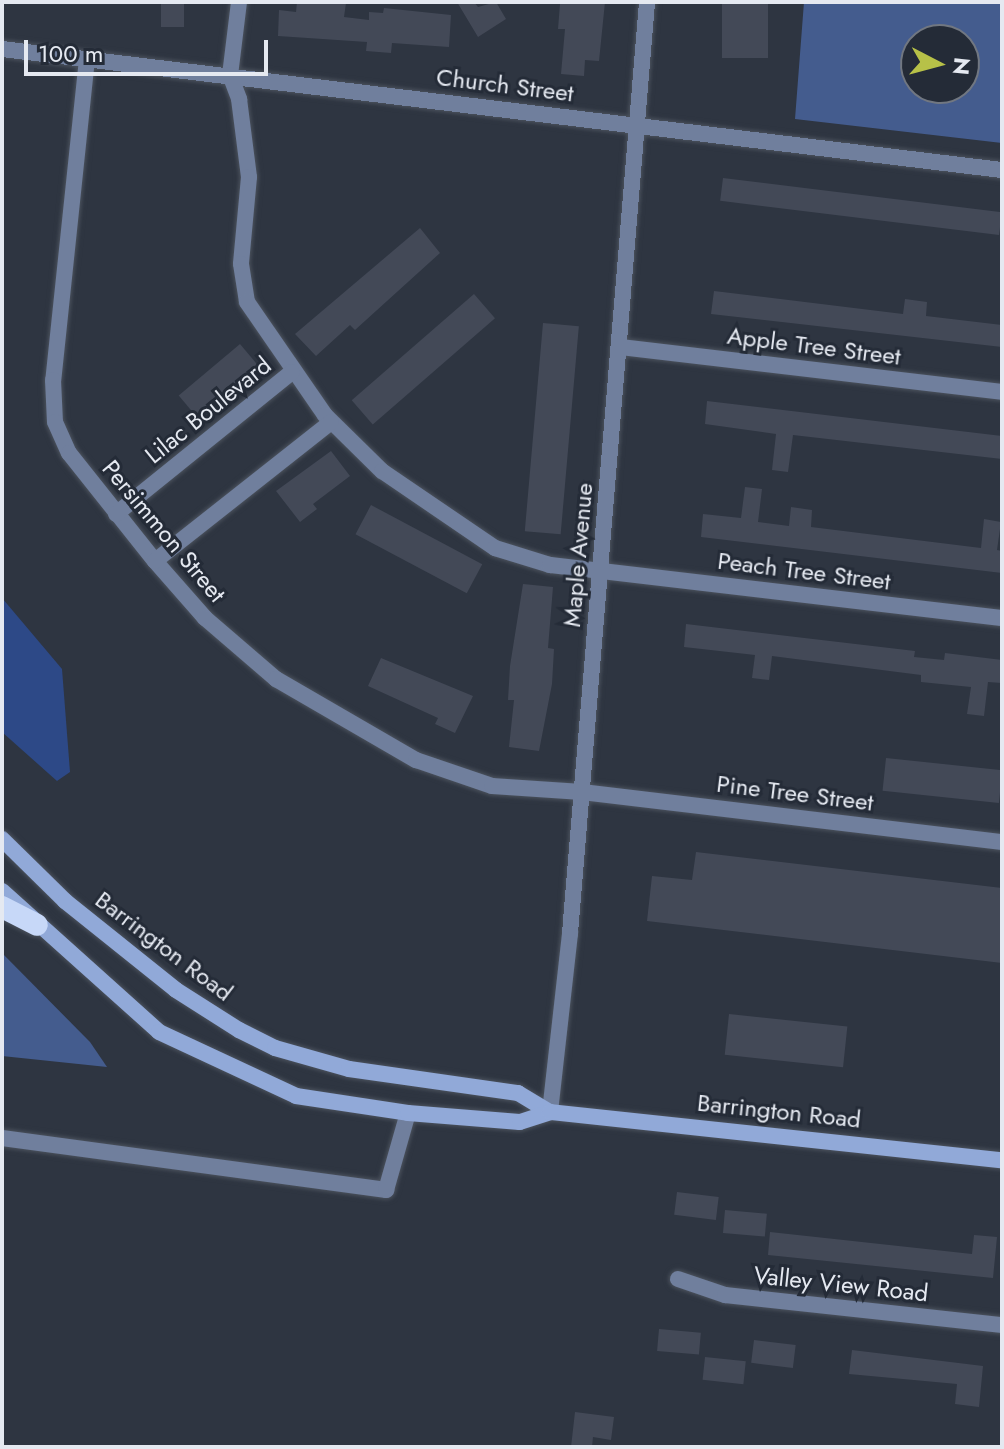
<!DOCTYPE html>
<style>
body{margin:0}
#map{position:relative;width:1004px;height:1449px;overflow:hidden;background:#2e3541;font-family:Jost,sans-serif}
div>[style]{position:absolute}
.green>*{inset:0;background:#445c8e}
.water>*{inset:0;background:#2d4987}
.building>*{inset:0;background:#434957;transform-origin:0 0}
.roads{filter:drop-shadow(0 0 2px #4b525d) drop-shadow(0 0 2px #4b525d)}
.minor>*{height:16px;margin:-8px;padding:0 8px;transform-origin:8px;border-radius:8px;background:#707f9d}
.secondary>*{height:16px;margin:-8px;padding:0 8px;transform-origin:8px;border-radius:8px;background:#91a9d8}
.trunk>*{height:22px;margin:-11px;padding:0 11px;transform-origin:11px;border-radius:11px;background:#c7d8f8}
span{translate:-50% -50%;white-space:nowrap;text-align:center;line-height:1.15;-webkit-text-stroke:6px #242b37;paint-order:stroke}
.street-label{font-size:24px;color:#e5e9f1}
.frame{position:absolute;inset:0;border:4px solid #e5e9f1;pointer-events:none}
.north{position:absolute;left:900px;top:24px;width:80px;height:80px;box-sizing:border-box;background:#242b37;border:2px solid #717781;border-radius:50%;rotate:96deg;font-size:22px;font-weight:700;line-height:32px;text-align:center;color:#e5e9f1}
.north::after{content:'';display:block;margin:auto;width:28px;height:36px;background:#b7c148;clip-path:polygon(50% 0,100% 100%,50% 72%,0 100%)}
.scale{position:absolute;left:24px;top:40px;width:244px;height:36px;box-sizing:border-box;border:4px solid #e5e9f1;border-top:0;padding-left:10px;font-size:24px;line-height:28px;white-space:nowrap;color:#e5e9f1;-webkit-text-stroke:6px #242b37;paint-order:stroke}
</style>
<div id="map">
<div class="green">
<div style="clip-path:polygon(evenodd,804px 2px,1002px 2px,1002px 143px,795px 119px,804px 2px,916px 40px,964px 40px,964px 88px,916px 88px,916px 40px)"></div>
<div style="clip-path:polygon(2px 953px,90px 1042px,107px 1067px,2px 1056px)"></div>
</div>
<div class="water">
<div style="clip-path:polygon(2px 598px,62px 669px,70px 772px,57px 781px,2px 732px)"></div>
</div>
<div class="building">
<div style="left:161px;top:2px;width:23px;height:25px"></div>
<div style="clip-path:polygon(297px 2px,346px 3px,344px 17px,369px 20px,369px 12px,383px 13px,384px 8px,451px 15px,449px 47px,392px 43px,391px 53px,366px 51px,367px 42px,278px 36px,279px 10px,296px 12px)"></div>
<div style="clip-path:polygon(457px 2px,474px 2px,478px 7px,496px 2px,506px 19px,478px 37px)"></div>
<div style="clip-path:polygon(577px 2px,605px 2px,599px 61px,585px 60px,584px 76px,561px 74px,565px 29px,558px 29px,560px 4px)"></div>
<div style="left:722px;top:2px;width:46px;height:56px"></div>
<div style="left:723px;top:178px;width:281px;height:23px;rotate:7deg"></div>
<div style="clip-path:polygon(420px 228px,440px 253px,355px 330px,350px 325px,316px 356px,295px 334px)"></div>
<div style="clip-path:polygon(714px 291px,903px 314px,905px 299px,927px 302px,926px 316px,1002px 325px,1002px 347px,711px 314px)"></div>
<div style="left:474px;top:294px;width:32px;height:162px;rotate:49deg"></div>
<div style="left:543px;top:323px;width:36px;height:209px;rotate:5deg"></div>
<div style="left:240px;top:344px;width:31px;height:80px;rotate:50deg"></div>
<div style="clip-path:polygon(707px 401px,1002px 436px,1002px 459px,793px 435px,788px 472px,772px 470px,776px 434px,705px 424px)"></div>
<div style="clip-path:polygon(331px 451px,350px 476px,313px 504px,317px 509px,300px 522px,276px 491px)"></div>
<div style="clip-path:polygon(745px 487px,762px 489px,758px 522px,789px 526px,791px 507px,812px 510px,811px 527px,981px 548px,984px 519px,1001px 522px,997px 550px,1002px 551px,1002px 573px,701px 537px,703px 514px,741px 518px)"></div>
<div style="left:371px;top:505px;width:126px;height:33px;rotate:28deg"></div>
<div style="clip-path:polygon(523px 584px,553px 587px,548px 648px,554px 649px,552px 684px,539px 751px,509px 747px,514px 700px,508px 700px,510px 666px)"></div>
<div style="clip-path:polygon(686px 624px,915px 651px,914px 657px,944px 660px,945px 653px,1002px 660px,1002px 683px,988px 682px,984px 716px,967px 714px,971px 687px,921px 682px,921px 675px,772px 656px,769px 680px,752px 678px,755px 655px,684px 647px)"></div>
<div style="clip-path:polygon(381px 658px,473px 696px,455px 733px,435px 724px,438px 718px,368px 686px)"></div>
<div style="left:886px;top:758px;width:117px;height:33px;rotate:6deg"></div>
<div style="clip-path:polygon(696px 852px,1002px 888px,1002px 963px,647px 921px,652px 876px,692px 880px)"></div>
<div style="left:729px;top:1014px;width:119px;height:41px;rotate:6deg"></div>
<div style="left:677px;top:1192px;width:42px;height:23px;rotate:7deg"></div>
<div style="left:725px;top:1210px;width:42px;height:23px;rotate:5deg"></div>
<div style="clip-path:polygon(770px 1232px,972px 1254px,974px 1235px,997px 1237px,993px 1278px,768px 1255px)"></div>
<div style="left:659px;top:1329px;width:42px;height:22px;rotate:5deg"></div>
<div style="left:754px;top:1340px;width:42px;height:23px;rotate:7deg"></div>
<div style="clip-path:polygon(852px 1350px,983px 1366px,979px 1407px,955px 1404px,957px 1384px,849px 1374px)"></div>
<div style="left:705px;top:1357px;width:41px;height:23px;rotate:6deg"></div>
<div style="clip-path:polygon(575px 1412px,614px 1417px,611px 1440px,593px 1437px,592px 1447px,571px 1447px)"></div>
</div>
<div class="roads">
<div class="minor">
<div style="left:239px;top:2px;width:74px;rotate:97deg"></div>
<div style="left:230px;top:75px;width:26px;rotate:69deg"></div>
<div style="left:239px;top:99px;width:79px;rotate:82.7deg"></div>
<div style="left:249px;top:177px;width:87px;rotate:95.3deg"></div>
<div style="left:241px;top:264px;width:38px;rotate:81deg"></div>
<div style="left:247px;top:302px;width:137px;rotate:55.4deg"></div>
<div style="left:325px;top:415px;width:80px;rotate:44.5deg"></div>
<div style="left:382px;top:471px;width:137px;rotate:34.3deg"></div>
<div style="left:495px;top:548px;width:58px;rotate:17.2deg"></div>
<div style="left:550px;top:565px;width:455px;rotate:6.7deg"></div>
<div style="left:2px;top:49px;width:1007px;rotate:6.9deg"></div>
<div style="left:87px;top:59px;width:323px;rotate:96deg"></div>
<div style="left:53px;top:380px;width:42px;rotate:87.3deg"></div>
<div style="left:55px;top:422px;width:34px;rotate:66deg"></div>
<div style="left:69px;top:453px;width:138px;rotate:51.5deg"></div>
<div style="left:155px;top:561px;width:76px;rotate:48.7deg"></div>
<div style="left:205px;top:618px;width:94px;rotate:40.7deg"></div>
<div style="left:276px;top:679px;width:162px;rotate:30.1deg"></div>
<div style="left:416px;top:760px;width:80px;rotate:18.9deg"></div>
<div style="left:492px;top:786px;width:90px;rotate:3.8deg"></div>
<div style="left:582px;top:792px;width:423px;rotate:6.8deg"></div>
<div style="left:620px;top:347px;width:385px;rotate:6.7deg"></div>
<div style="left:116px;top:514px;width:226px;rotate:-38.9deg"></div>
<div style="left:155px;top:561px;width:224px;rotate:-38.3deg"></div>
<div style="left:550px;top:1112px;width:180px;rotate:-83.6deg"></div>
<div style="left:570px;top:933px;width:934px;rotate:-85.27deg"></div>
<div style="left:2px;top:1138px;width:388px;rotate:7.7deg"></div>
<div style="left:386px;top:1190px;width:80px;rotate:-74.1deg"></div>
<div style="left:678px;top:1279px;width:50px;rotate:18.8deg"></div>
<div style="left:725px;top:1295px;width:279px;rotate:6.2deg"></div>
</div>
<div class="secondary">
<div style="left:2px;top:839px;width:88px;rotate:44.5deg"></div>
<div style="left:65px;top:901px;width:142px;rotate:38.7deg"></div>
<div style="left:176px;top:990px;width:75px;rotate:32.4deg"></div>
<div style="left:239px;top:1030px;width:40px;rotate:26.6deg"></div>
<div style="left:275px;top:1048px;width:77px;rotate:15.8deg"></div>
<div style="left:349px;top:1069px;width:171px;rotate:8.1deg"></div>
<div style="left:518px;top:1093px;width:37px;rotate:31deg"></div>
<div style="left:2px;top:891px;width:211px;rotate:41.9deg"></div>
<div style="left:159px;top:1032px;width:151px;rotate:25deg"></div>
<div style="left:296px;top:1096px;width:113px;rotate:8.6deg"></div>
<div style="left:408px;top:1113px;width:112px;rotate:4.6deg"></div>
<div style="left:520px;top:1122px;width:32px;rotate:-18deg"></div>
<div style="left:550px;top:1112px;width:455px;rotate:6.1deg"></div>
</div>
<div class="trunk">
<div style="left:2px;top:907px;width:39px;rotate:27deg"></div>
</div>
</div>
<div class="street-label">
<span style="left:505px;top:85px;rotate:7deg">Church Street</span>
<span style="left:814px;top:346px;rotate:7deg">Apple Tree Street</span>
<span style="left:208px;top:410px;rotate:-39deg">Lilac Boulevard</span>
<span style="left:164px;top:531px;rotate:50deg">Persimmon Street</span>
<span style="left:578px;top:555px;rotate:-85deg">Maple Avenue</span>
<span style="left:804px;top:571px;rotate:7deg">Peach Tree Street</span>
<span style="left:795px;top:793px;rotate:7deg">Pine Tree Street</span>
<span style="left:164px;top:946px;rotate:37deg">Barrington Road</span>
<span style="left:779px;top:1111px;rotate:6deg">Barrington Road</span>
<span style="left:841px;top:1284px;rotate:6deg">Valley View Road</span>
</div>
<div class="frame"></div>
<div class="north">N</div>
<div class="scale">100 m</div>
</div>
